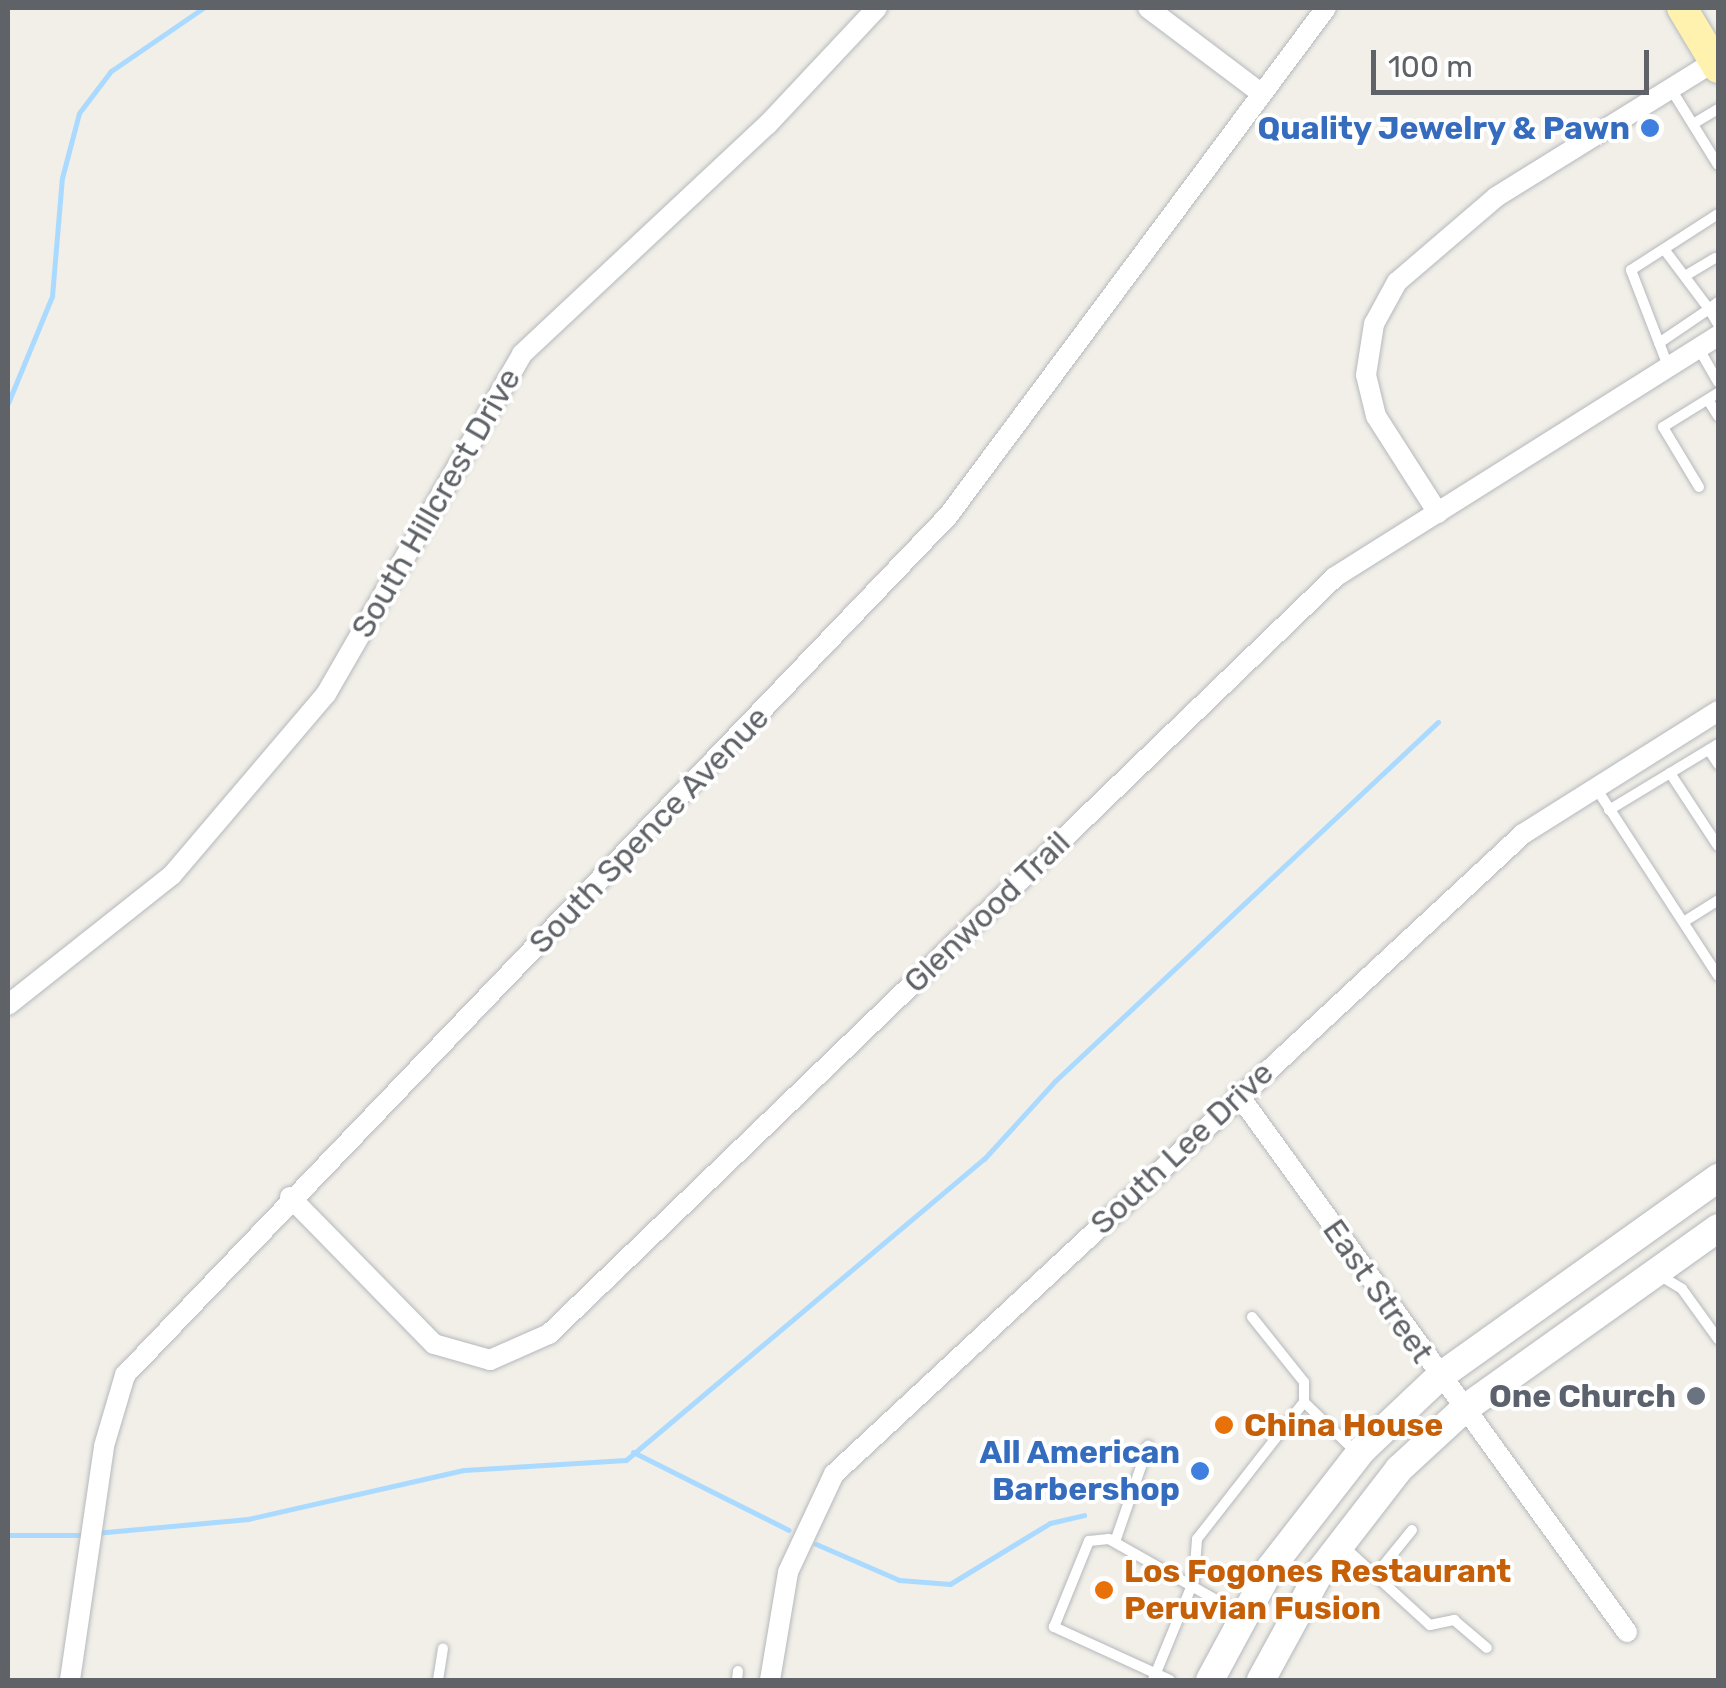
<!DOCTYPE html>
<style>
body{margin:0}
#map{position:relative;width:1726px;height:1688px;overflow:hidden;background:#f1efe8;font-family:Rubik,sans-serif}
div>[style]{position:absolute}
.stream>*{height:5px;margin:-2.5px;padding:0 2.5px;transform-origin:2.5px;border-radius:2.5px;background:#aadaff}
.roads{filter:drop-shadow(0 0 2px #b5b8bc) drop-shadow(0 0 2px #b5b8bc)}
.lane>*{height:10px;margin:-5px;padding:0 5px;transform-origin:5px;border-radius:5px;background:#fff}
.street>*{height:20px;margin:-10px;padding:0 10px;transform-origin:10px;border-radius:10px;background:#fff}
.secondary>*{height:28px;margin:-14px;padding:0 14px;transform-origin:14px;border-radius:14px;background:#fff}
.primary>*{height:30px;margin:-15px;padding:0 15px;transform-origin:15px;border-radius:15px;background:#fff2af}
.dots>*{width:28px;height:28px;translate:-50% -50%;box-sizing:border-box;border:5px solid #fff;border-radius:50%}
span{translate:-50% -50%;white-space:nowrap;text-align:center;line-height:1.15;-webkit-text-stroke:8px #fff;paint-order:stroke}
.shop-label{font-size:32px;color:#366cbe;font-weight:700}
.right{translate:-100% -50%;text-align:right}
.street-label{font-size:32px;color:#5f6368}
.worship-label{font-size:32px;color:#5b616d;font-weight:700}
.food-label{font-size:32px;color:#c56008;font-weight:700}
.left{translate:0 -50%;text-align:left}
.frame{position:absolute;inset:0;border:10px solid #5f6368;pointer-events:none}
.scale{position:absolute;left:1371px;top:50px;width:278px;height:45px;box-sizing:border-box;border:5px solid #5f6368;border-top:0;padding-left:12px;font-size:30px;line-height:35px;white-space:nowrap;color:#5f6368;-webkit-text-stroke:8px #fff;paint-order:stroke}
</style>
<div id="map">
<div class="stream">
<div style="left:8px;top:403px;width:116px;rotate:-67.6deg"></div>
<div style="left:52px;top:296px;width:118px;rotate:-85.2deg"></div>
<div style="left:62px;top:178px;width:67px;rotate:-75.3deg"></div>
<div style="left:79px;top:113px;width:53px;rotate:-52.7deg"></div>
<div style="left:111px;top:71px;width:112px;rotate:-34.4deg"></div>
<div style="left:633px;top:1452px;width:174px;rotate:26.6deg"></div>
<div style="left:95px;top:1533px;width:154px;rotate:-5.2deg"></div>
<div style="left:248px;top:1519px;width:221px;rotate:-12.8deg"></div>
<div style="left:464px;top:1470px;width:162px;rotate:-3.5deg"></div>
<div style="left:626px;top:1460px;width:468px;rotate:-40.1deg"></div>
<div style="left:984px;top:1159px;width:105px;rotate:-47.7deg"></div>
<div style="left:1055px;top:1081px;width:525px;rotate:-43.15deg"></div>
<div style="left:8px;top:1535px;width:76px"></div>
<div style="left:816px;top:1544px;width:90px;rotate:23.4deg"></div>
<div style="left:899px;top:1580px;width:51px;rotate:4.5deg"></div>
<div style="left:950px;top:1584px;width:117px;rotate:-31.4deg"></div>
<div style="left:1050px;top:1523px;width:35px;rotate:-13deg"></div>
</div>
<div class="roads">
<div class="lane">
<div style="left:1671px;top:89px;width:89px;rotate:58.3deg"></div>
<div style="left:1693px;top:124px;width:29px;rotate:-31deg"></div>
<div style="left:1685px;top:276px;width:35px;rotate:-31deg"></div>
<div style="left:1718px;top:302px;width:11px;rotate:142deg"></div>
<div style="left:1709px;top:309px;width:17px;rotate:59deg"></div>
<div style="left:1659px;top:343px;width:60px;rotate:-34.2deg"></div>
<div style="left:1709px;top:309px;width:75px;rotate:-126.9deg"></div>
<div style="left:1699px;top:349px;width:38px;rotate:60deg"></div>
<div style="left:1668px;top:366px;width:103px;rotate:-111.1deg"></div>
<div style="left:1631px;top:270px;width:103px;rotate:-32.8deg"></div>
<div style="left:1708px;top:400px;width:19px;rotate:58deg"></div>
<div style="left:1699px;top:487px;width:70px;rotate:-121deg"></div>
<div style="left:1663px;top:427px;width:65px;rotate:-31.7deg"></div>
<div style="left:1709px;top:750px;width:17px;rotate:57deg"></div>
<div style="left:1670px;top:773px;width:87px;rotate:56.7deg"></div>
<div style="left:1596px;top:788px;width:224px;rotate:57deg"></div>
<div style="left:1609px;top:810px;width:127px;rotate:-31.2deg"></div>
<div style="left:1685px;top:921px;width:39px;rotate:-32deg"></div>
<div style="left:1659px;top:1275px;width:27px;rotate:31deg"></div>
<div style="left:1682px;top:1289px;width:62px;rotate:54.2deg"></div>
<div style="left:1252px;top:1317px;width:83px;rotate:51.3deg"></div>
<div style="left:1304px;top:1382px;width:20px;rotate:90deg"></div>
<div style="left:1115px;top:1542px;width:102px;rotate:-71deg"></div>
<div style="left:1342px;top:1545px;width:119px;rotate:42.3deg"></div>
<div style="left:1430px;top:1625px;width:25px;rotate:-12deg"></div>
<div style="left:1454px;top:1620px;width:43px;rotate:40.3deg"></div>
<div style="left:1378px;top:1572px;width:54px;rotate:-51deg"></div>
<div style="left:438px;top:1680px;width:32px;rotate:-81deg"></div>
<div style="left:737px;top:1680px;width:9px;rotate:-84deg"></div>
<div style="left:1153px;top:1680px;width:108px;rotate:-67.7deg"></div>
<div style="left:1194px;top:1580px;width:41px;rotate:-85.8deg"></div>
<div style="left:1197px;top:1539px;width:174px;rotate:-52deg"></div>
<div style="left:1304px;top:1402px;width:75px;rotate:43.9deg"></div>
<div style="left:1170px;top:1680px;width:128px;rotate:-155.4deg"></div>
<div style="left:1054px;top:1627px;width:93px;rotate:-67.9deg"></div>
<div style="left:1089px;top:1541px;width:20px;rotate:-6deg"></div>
<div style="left:1109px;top:1539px;width:154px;rotate:29.6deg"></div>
</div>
<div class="street">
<div style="left:1148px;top:8px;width:141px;rotate:37deg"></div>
<div style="left:1438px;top:513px;width:115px;rotate:-122.6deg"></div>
<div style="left:1376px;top:416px;width:42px;rotate:-103.7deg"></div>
<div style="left:1366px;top:375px;width:52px;rotate:-81.1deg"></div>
<div style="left:1374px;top:324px;width:48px;rotate:-61.3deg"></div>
<div style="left:1397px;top:282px;width:130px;rotate:-40.6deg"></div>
<div style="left:1496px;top:197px;width:256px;rotate:-31.8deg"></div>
<div style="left:8px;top:1005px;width:209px;rotate:-38.4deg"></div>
<div style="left:172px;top:875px;width:238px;rotate:-49.6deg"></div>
<div style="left:326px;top:694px;width:392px;rotate:-60deg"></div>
<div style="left:522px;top:354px;width:335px;rotate:-43.1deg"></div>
<div style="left:767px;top:125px;width:161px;rotate:-46.8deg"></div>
<div style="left:1238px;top:1094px;width:664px;rotate:54.13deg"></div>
<div style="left:290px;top:1197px;width:206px;rotate:45.6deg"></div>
<div style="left:434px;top:1344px;width:58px;rotate:15.9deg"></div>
<div style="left:490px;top:1360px;width:64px;rotate:-23.8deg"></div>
<div style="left:549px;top:1334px;width:1091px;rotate:-43.92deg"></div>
<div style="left:1335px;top:577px;width:453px;rotate:-32.2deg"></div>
<div style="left:70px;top:1680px;width:236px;rotate:-81.7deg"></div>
<div style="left:104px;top:1446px;width:74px;rotate:-73.5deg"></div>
<div style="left:125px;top:1375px;width:1190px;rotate:-46.23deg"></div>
<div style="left:948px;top:516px;width:633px;rotate:-53.35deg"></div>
<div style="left:770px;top:1680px;width:109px;rotate:-80.5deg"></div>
<div style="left:788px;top:1572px;width:108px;rotate:-64.9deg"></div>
<div style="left:834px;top:1474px;width:940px;rotate:-42.89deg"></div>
<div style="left:1523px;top:834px;width:231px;rotate:-32.2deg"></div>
</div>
<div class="secondary">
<div style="left:1210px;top:1680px;width:128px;rotate:-61.6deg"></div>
<div style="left:1271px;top:1567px;width:148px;rotate:-52.1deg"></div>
<div style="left:1362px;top:1450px;width:106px;rotate:-43.5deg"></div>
<div style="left:1439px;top:1377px;width:343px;rotate:-35.5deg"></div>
<div style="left:1261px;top:1680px;width:125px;rotate:-61.4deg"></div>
<div style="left:1321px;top:1570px;width:128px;rotate:-52.3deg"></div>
<div style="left:1399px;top:1469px;width:87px;rotate:-42.7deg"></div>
<div style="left:1463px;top:1410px;width:313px;rotate:-35.5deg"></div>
</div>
<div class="primary">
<div style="left:1682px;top:8px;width:70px;rotate:59deg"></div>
</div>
</div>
<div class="dots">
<div style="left:1650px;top:128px;background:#3f7fe0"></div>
<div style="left:1696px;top:1396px;background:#6b7280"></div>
<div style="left:1224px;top:1425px;background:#e8710a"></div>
<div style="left:1200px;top:1471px;background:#3f7fe0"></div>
<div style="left:1104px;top:1590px;background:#e8710a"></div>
</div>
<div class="shop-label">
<span class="right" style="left:1630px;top:128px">Quality Jewelry &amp; Pawn</span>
<span class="right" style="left:1180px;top:1471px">All American<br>Barbershop</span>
</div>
<div class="street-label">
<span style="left:436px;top:503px;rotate:-60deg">South Hillcrest Drive</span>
<span style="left:649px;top:830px;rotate:-46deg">South Spence Avenue</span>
<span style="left:987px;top:912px;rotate:-44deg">Glenwood Trail</span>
<span style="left:1182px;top:1148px;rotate:-43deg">South Lee Drive</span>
<span style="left:1378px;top:1291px;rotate:55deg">East Street</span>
</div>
<div class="worship-label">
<span class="right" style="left:1676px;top:1396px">One Church</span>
</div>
<div class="food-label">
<span class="left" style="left:1244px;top:1425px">China House</span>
<span class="left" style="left:1124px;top:1590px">Los Fogones Restaurant<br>Peruvian Fusion</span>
</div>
<div class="frame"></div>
<div class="scale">100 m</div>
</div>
